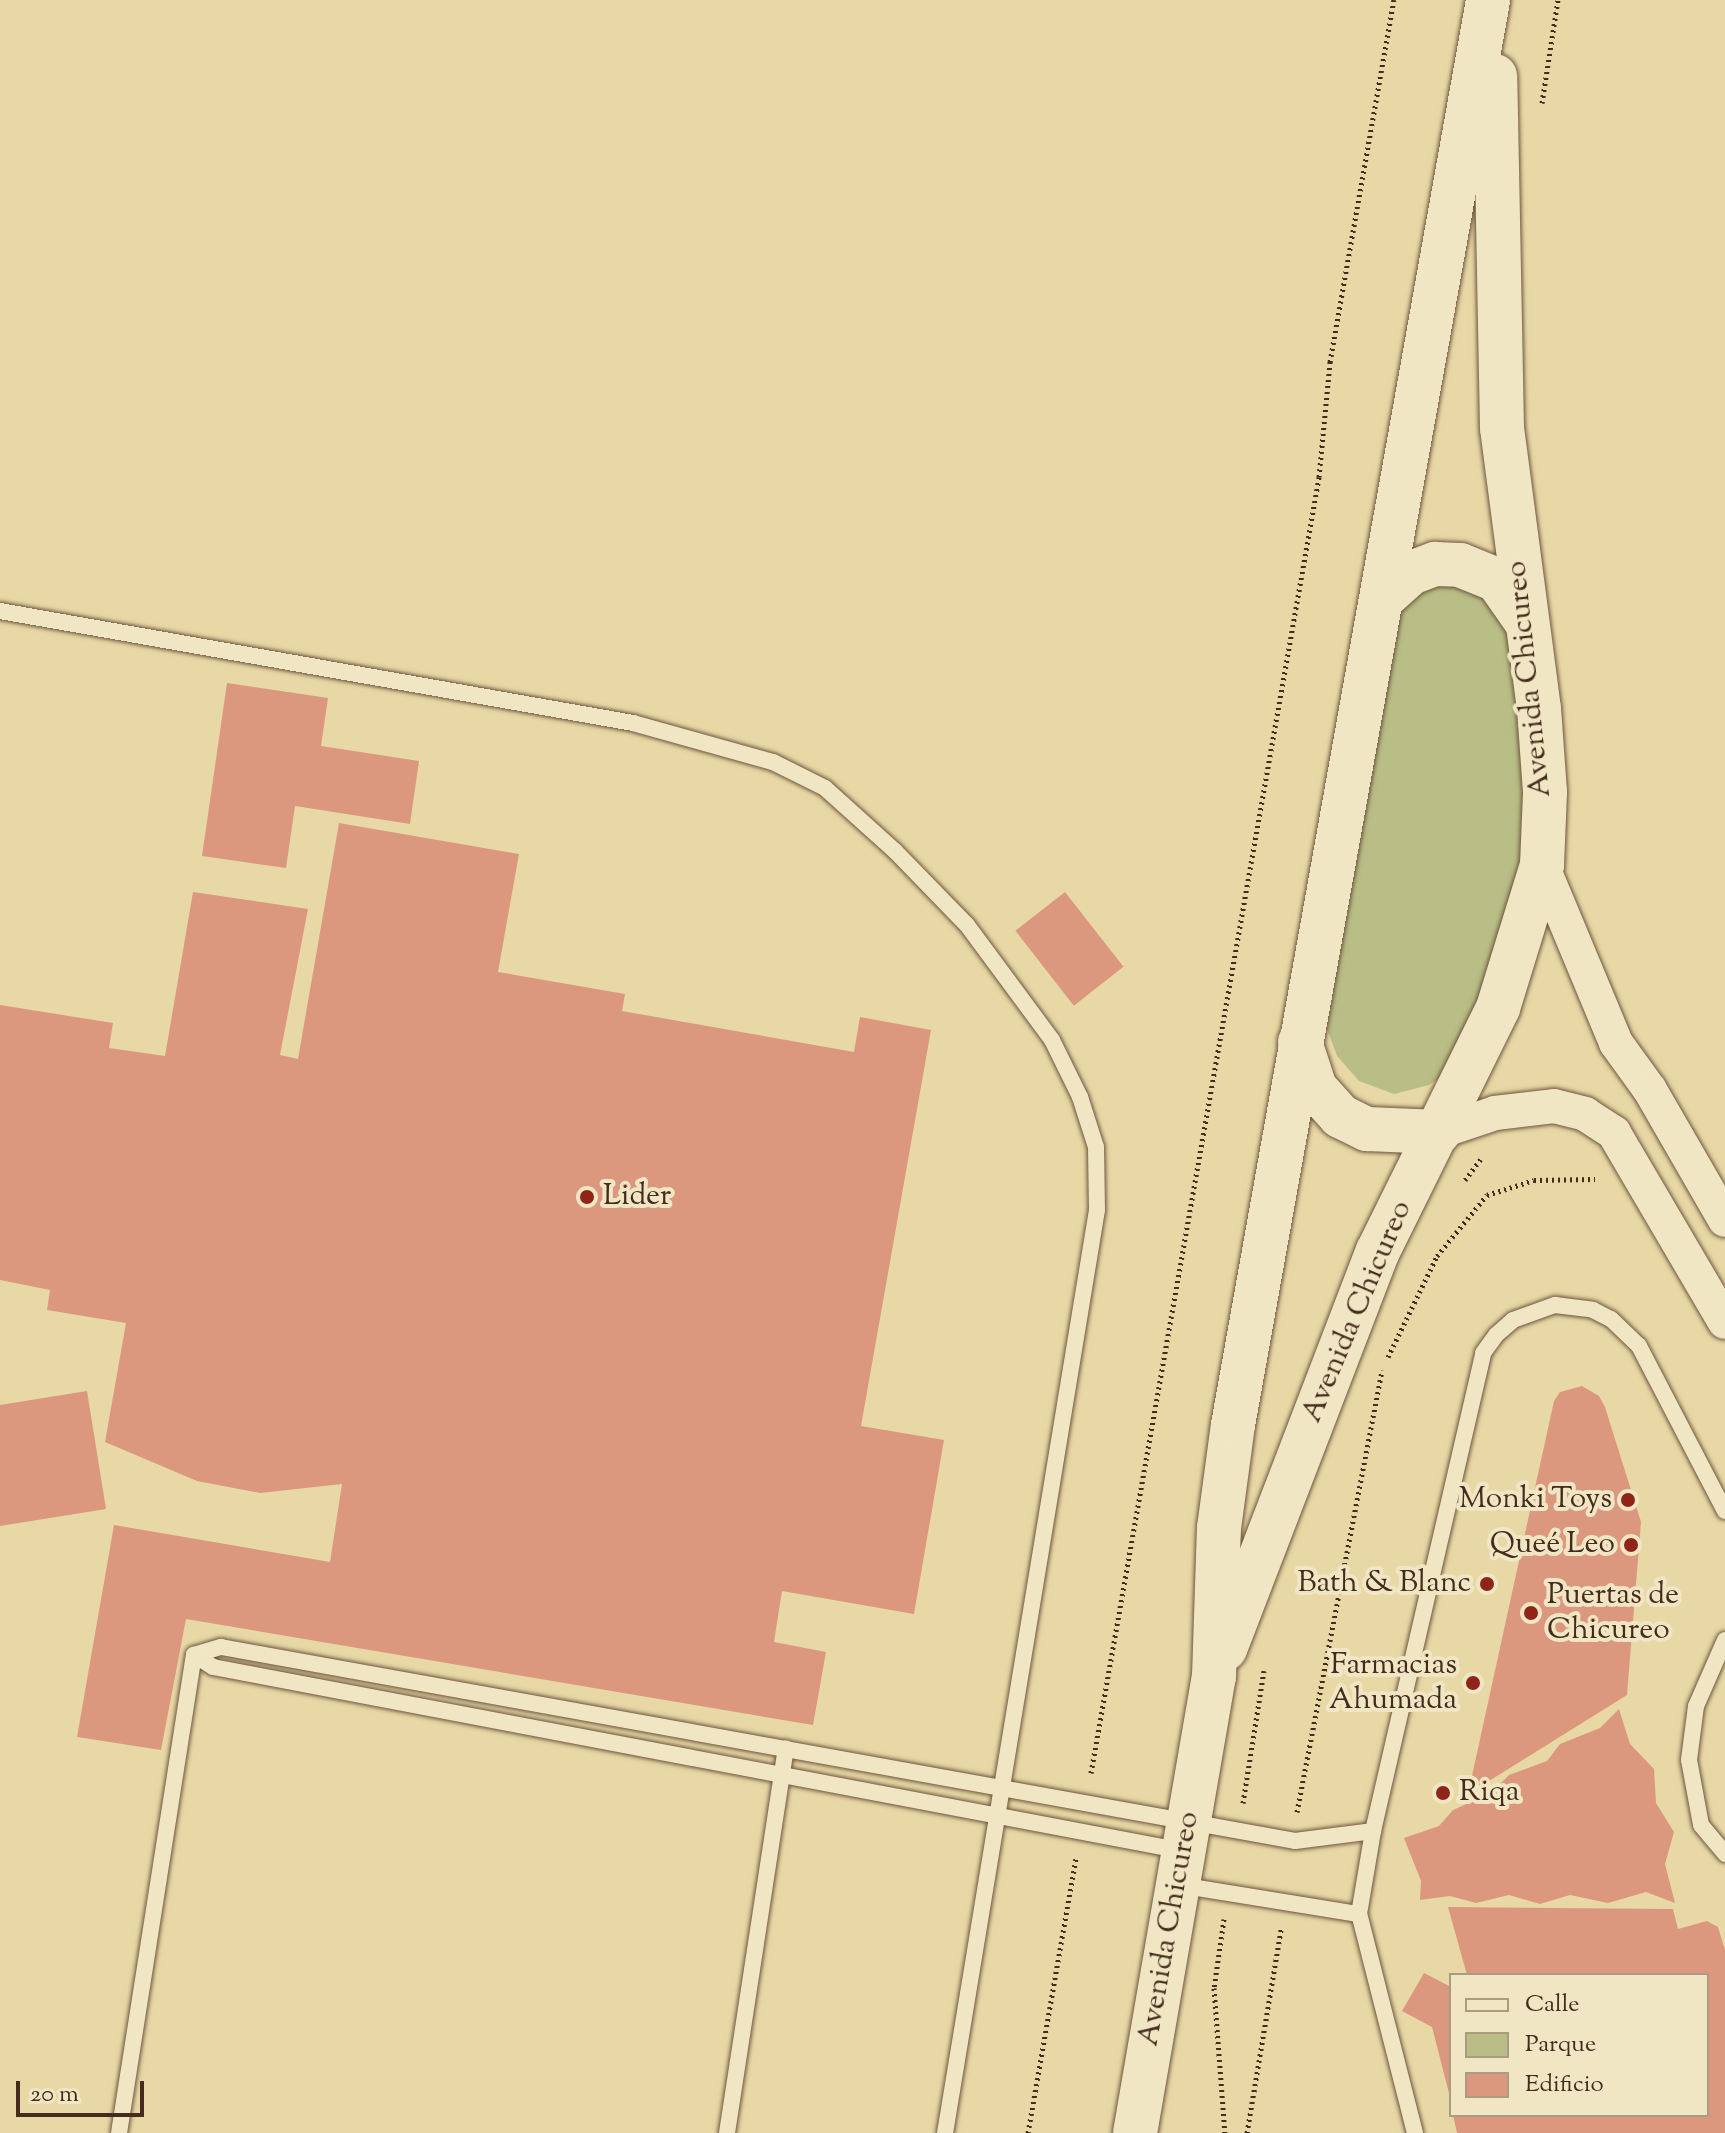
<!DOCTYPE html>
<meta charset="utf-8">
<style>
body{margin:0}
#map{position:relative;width:1725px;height:2133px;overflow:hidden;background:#e8d8a5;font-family:"Sorts Mill Goudy",serif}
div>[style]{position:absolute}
.green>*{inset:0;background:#b8be85}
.building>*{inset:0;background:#db987e;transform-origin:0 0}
.path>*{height:5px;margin-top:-2.5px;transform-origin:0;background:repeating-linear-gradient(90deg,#442b1d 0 2px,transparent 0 6px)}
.roads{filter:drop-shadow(0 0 2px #6d563f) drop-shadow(0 0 2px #6d563f)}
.lane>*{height:16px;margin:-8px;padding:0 8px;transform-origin:8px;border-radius:8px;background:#f0e6c4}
.street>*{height:34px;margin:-17px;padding:0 17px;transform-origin:17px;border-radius:17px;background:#f0e6c4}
.secondary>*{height:44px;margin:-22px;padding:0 22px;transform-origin:22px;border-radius:22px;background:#f0e6c4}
.dots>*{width:22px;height:22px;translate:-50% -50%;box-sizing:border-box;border:4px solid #f0e6c4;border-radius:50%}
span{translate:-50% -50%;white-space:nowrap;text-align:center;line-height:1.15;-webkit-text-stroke:8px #f0e6c4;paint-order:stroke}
.street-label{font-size:30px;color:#442b1d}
.poi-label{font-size:30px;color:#442b1d}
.left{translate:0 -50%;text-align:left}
.right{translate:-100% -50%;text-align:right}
.legend{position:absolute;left:1449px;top:1973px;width:260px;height:144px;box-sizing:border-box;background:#f0e6c4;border:2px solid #ab9b81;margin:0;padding:10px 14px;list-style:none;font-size:24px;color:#442b1d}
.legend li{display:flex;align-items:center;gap:16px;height:40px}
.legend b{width:40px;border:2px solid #ab9b81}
.scale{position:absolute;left:16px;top:2081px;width:128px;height:36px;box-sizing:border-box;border:4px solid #442b1d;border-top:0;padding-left:10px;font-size:24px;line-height:28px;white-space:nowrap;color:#442b1d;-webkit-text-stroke:6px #f0e6c4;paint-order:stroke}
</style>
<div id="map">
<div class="green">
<div style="clip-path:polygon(1443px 583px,1484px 594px,1511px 634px,1529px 838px,1503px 943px,1445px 1074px,1429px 1085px,1394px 1094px,1359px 1081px,1337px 1056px,1326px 1026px,1399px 611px,1412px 593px)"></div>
</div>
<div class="building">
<div style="clip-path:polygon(227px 683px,328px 698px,321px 746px,419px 761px,410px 824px,295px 806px,286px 868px,202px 856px)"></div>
<div style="clip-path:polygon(339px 823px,519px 854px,498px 972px,625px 994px,622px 1011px,854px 1052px,860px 1017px,931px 1030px,861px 1426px,944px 1440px,914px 1614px,782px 1591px,774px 1642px,826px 1652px,813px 1725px,186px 1619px,161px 1750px,77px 1737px,114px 1525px,330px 1562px,342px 1484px,260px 1493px,197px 1481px,105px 1442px,126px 1323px,47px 1310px,50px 1290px,0 1280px,0 1005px,113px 1023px,109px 1048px,165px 1056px,193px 892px,308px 909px,280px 1055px,298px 1059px)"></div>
<div style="left:1065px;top:892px;width:95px;height:63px;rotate:52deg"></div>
<div style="clip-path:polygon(1582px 1386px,1599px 1396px,1605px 1407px,1641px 1522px,1627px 1695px,1468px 1794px,1554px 1401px,1560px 1392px)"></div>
<div style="clip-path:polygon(87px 1391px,106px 1509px,0 1526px,0 1405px)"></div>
<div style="clip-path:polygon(1619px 1709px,1630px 1744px,1654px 1769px,1656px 1803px,1674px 1832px,1665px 1864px,1675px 1903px,1646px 1892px,1608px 1903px,1570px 1895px,1540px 1904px,1509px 1895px,1476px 1903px,1450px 1896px,1420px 1900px,1421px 1881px,1404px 1838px,1439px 1826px,1453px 1810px,1491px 1793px,1509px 1775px,1547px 1761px,1560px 1744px,1600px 1728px)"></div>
<div style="clip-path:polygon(1448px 1907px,1673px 1909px,1678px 1929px,1707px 1921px,1718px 1927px,1725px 1950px,1725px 2133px,1457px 2133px,1453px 2115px,1707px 2115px,1707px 1975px,1467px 1975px)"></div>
<div style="clip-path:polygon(1424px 1973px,1451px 1987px,1451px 2101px,1432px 2027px,1402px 2011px)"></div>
</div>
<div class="path">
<div style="left:1542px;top:103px;width:104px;rotate:-81.2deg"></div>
<div style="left:1465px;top:1180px;width:26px;rotate:-53deg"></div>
<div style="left:1388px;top:1357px;width:112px;rotate:-64.1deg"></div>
<div style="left:1437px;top:1256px;width:79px;rotate:-50.7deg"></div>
<div style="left:1487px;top:1195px;width:49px;rotate:-17.7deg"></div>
<div style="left:1534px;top:1180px;width:61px;rotate:-0.9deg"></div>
<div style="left:1091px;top:1773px;width:1316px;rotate:-80.02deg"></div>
<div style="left:1319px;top:477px;width:116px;rotate:-84.5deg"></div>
<div style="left:1330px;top:362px;width:368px;rotate:-80deg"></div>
<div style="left:1243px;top:1803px;width:134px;rotate:-81deg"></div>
<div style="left:1297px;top:1812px;width:450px;rotate:-79.1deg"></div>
<div style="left:1224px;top:1919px;width:70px;rotate:98.2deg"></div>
<div style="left:1214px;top:1988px;width:145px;rotate:85.7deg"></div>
<div style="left:1028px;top:2133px;width:279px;rotate:-80.1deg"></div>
<div style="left:1247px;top:2133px;width:207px;rotate:-80.5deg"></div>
</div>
<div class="roads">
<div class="lane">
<div style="left:0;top:611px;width:643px;rotate:10.03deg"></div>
<div style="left:633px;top:723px;width:145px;rotate:15.6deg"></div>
<div style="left:773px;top:762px;width:58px;rotate:26.6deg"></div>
<div style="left:825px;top:788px;width:94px;rotate:42deg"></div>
<div style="left:895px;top:851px;width:103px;rotate:45.8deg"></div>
<div style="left:967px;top:925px;width:143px;rotate:53.5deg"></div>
<div style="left:1052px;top:1040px;width:64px;rotate:63.8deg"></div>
<div style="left:1080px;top:1097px;width:52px;rotate:72.3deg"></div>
<div style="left:1096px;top:1147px;width:63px;rotate:89.1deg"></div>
<div style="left:1097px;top:1210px;width:935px;rotate:99.35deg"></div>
<div style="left:1725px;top:1640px;width:72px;rotate:113.7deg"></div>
<div style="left:1696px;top:1706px;width:54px;rotate:97.4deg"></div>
<div style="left:1689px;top:1760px;width:66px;rotate:79.5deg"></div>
<div style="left:1701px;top:1825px;width:38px;rotate:50deg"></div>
<div style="left:194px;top:1655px;width:28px;rotate:-17deg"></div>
<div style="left:221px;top:1647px;width:1091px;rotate:10.24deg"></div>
<div style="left:1295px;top:1841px;width:79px;rotate:-7.3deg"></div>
<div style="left:194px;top:1655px;width:22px;rotate:32deg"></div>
<div style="left:213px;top:1667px;width:987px;rotate:10.74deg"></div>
<div style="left:1179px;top:1885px;width:182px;rotate:9.2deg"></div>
<div style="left:119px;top:2133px;width:484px;rotate:-81.1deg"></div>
<div style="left:727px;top:2133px;width:389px;rotate:-81.3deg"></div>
<div style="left:1415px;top:2133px;width:226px;rotate:-104.3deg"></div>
<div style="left:1359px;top:1914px;width:84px;rotate:-80.4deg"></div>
<div style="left:1373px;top:1831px;width:490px;rotate:-77deg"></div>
<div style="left:1483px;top:1353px;width:22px;rotate:-54deg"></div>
<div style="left:1496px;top:1335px;width:23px;rotate:-41deg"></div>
<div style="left:1513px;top:1320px;width:45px;rotate:-19.7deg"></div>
<div style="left:1555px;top:1305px;width:38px;rotate:7deg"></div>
<div style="left:1593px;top:1310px;width:20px;rotate:27deg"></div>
<div style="left:1611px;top:1319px;width:39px;rotate:44deg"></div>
<div style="left:1639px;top:1346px;width:186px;rotate:62.5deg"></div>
</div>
<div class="street">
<div style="left:1542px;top:865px;width:193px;rotate:67.4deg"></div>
<div style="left:1616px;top:1043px;width:58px;rotate:54.1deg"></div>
<div style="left:1650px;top:1090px;width:150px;rotate:60deg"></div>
<div style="left:1439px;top:1132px;width:59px;rotate:-18.7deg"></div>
<div style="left:1495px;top:1113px;width:59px;rotate:-6.8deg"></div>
<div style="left:1554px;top:1106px;width:32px;rotate:14deg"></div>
<div style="left:1585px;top:1114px;width:35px;rotate:33deg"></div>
<div style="left:1614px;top:1133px;width:219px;rotate:59.6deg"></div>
</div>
<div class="secondary">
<div style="left:1382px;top:599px;width:39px;rotate:-42deg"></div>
<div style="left:1411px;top:573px;width:26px;rotate:-21deg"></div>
<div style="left:1435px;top:564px;width:25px;rotate:2deg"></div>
<div style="left:1460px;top:565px;width:40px;rotate:22deg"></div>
<div style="left:1497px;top:580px;width:49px;rotate:55deg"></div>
<div style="left:1300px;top:1042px;width:48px;rotate:71.9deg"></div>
<div style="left:1315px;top:1088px;width:38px;rotate:48deg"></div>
<div style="left:1340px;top:1116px;width:30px;rotate:26deg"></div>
<div style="left:1367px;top:1129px;width:72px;rotate:2.4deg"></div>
<div style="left:1225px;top:1649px;width:426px;rotate:-69deg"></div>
<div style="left:1378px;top:1251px;width:271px;rotate:-63.7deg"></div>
<div style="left:1498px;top:1008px;width:150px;rotate:-72.9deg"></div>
<div style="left:1542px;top:865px;width:73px;rotate:-87.6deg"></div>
<div style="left:1545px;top:792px;width:83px;rotate:-94.1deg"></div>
<div style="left:1539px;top:709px;width:283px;rotate:-97.5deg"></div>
<div style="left:1502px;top:428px;width:352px;rotate:-91.1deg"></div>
<div style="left:1135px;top:2133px;width:463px;rotate:-80.2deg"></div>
<div style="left:1214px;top:1677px;width:149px;rotate:-88.1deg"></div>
<div style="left:1219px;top:1528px;width:104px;rotate:-82.3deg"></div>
<div style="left:1233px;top:1425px;width:1448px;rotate:-79.85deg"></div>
</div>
</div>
<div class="dots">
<div style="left:587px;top:1197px;background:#8f2418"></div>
<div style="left:1628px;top:1500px;background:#8f2418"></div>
<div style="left:1631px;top:1545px;background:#8f2418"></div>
<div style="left:1487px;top:1584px;background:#8f2418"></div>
<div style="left:1531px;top:1613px;background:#8f2418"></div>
<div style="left:1473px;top:1683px;background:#8f2418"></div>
<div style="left:1443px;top:1793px;background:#8f2418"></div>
</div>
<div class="street-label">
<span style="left:1530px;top:679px;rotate:-96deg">Avenida Chicureo</span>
<span style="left:1358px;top:1312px;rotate:-67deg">Avenida Chicureo</span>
<span style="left:1170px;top:1929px;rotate:-80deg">Avenida Chicureo</span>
</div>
<div class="poi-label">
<span class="left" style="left:603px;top:1197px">Lider</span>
<span class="right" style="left:1612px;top:1500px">Monki Toys</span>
<span class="right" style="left:1615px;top:1545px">Queé Leo</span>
<span class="right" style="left:1471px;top:1584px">Bath &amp; Blanc</span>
<span class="left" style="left:1547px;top:1613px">Puertas de<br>Chicureo</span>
<span class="right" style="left:1457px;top:1683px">Farmacias<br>Ahumada</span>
<span class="left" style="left:1459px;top:1793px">Riqa</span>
</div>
<ul class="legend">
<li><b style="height:10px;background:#f0e6c4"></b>Calle</li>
<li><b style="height:22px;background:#b8be85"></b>Parque</li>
<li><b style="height:22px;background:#db987e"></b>Edificio</li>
</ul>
<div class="scale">20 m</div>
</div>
